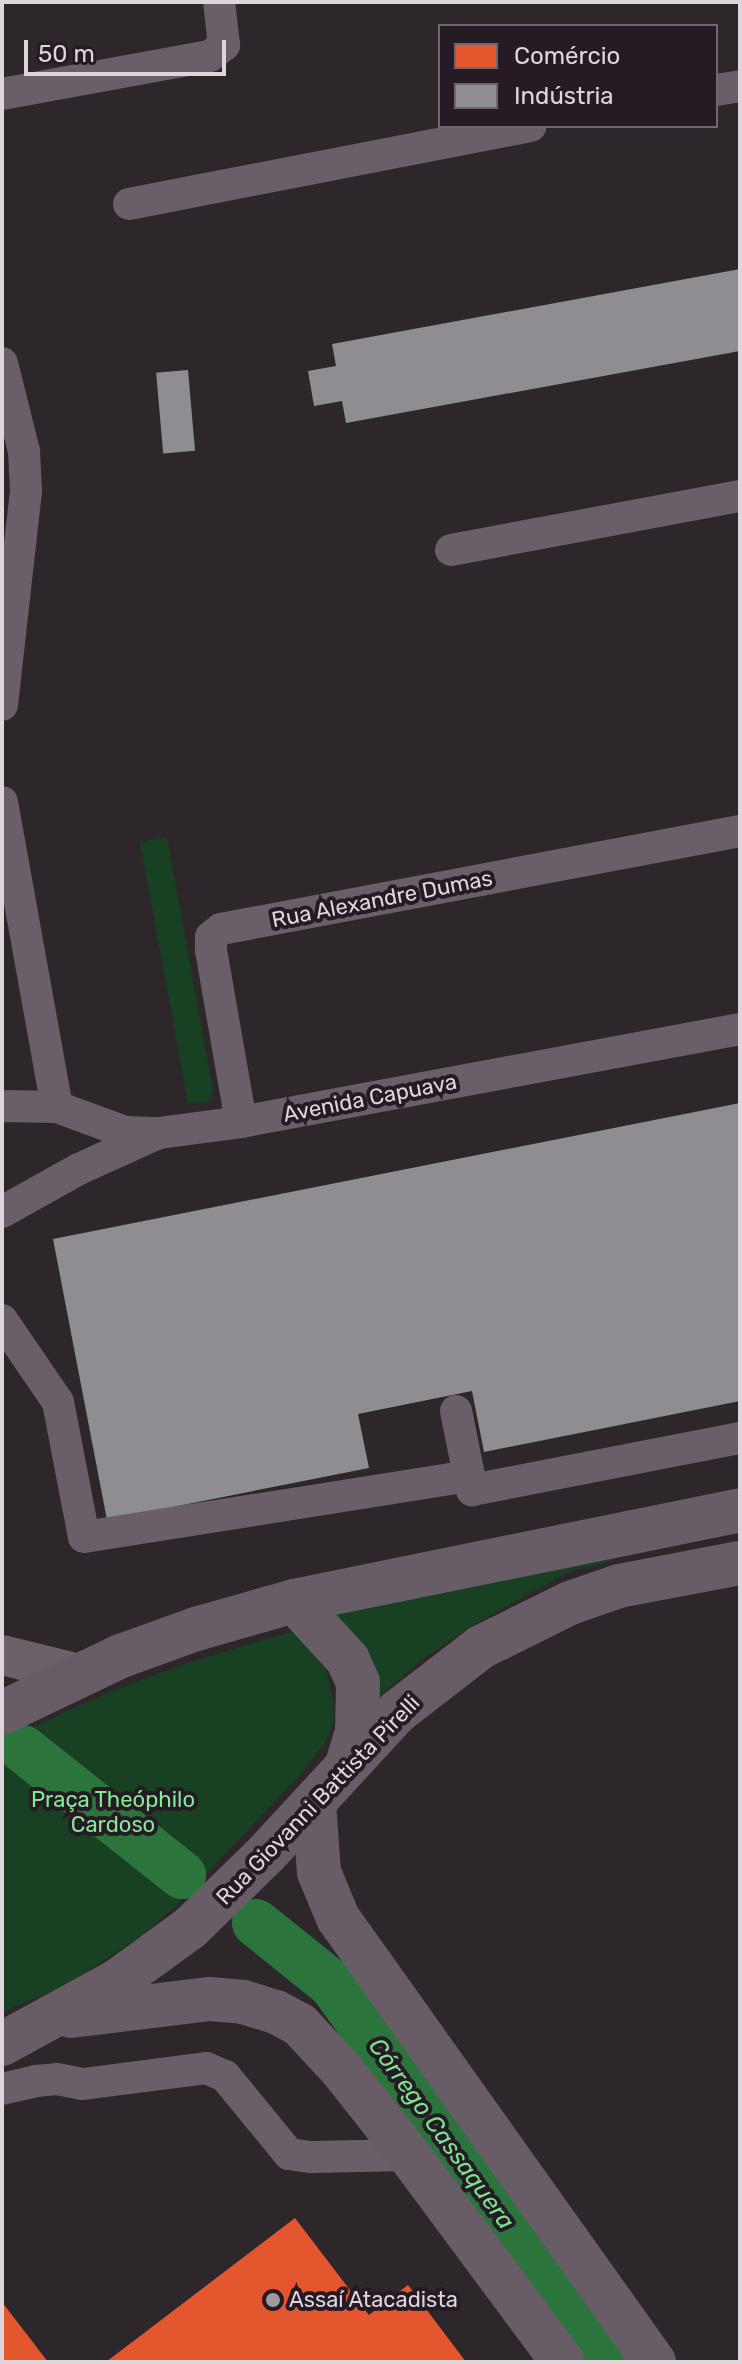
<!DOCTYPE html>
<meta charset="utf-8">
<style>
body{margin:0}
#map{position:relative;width:742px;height:2364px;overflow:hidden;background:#2d272c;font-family:Rubik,sans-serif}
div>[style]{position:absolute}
.green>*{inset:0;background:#184022}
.shops>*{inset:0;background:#e4572e}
.industry>*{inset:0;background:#8d8d92;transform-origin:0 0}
.river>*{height:48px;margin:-24px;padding:0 24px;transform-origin:24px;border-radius:24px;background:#2b753d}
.minor>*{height:32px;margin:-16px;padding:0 16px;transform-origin:16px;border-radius:16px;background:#6a5f68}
.major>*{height:40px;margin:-20px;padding:0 20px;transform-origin:20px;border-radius:20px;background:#6c6069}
.highway>*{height:44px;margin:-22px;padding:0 22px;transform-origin:22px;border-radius:22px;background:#685d67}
.dots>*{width:22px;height:22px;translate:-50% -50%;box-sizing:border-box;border:4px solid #261b24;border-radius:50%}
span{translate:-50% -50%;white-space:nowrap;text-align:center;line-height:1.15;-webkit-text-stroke:8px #261b24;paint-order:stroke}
.street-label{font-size:22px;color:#ded6dc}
.park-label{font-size:22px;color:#82ea95}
.poi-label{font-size:22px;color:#ded6dc}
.left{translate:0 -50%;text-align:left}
.water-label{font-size:24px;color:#7be38e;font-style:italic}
.frame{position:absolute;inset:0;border:4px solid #ded6dc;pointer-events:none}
.legend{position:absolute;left:438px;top:24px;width:280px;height:104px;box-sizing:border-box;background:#261b24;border:2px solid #70666e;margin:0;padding:10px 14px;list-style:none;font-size:24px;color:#ded6dc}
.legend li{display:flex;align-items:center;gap:16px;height:40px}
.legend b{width:40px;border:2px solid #70666e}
.scale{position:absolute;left:24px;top:40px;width:202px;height:36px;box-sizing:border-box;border:4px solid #ded6dc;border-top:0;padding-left:10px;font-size:24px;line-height:28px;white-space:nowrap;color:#ded6dc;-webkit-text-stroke:6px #261b24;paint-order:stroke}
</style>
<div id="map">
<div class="green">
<div style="clip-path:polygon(167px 837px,213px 1091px,208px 1102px,188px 1103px,140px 842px)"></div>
<div style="clip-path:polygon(614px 1556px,615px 1560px,566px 1573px,471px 1626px,424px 1658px,379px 1697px,333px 1613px)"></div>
<div style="clip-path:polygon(291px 1632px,302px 1639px,326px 1669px,334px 1704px,333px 1724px,324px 1744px,301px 1774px,178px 1904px,144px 1934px,65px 1986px,2px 2012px,2px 1750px,19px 1735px,58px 1715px,112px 1691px,184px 1664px)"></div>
</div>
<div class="shops">
<div style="clip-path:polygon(295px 2218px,369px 2315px,408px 2285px,466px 2362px,106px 2362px)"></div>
<div style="clip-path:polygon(2px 2302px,48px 2362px,2px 2362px)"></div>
</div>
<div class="industry">
<div style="clip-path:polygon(740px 269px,740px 351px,346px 423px,342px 401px,314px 406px,308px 371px,336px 366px,332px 344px)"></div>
<div style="left:188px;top:370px;width:81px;height:32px;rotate:85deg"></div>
<div style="clip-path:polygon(740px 1103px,740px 1401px,484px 1452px,472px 1391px,358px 1414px,369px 1468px,107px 1520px,53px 1239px)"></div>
</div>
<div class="river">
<div style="left:23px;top:1749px;width:203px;rotate:38.4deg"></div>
<div style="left:256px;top:1923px;width:97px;rotate:38.8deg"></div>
<div style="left:332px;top:1984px;width:467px;rotate:54deg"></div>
</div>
<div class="minor">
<div style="left:716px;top:90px;width:24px;rotate:-9deg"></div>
<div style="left:2px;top:94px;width:211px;rotate:-10.4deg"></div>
<div style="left:210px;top:56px;width:18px;rotate:-38deg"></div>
<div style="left:224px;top:45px;width:43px;rotate:-96.6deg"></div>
<div style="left:129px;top:204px;width:409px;rotate:-11deg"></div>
<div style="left:2px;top:363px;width:91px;rotate:76deg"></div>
<div style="left:24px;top:451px;width:40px;rotate:87.1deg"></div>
<div style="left:26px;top:491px;width:215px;rotate:96.4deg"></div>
<div style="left:451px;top:550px;width:294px;rotate:-10.6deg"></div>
<div style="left:2px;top:802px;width:310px;rotate:79.8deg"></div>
<div style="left:2px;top:1106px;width:55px;rotate:1deg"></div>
<div style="left:57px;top:1107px;width:72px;rotate:20.2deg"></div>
<div style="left:125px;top:1132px;width:34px;rotate:2deg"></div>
<div style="left:159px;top:1133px;width:83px;rotate:-7.6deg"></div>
<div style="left:241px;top:1122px;width:508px;rotate:-10.56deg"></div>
<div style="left:241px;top:1122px;width:175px;rotate:-99.9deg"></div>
<div style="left:211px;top:950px;width:13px;rotate:-90deg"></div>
<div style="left:211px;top:937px;width:13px;rotate:-39deg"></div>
<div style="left:221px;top:929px;width:528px;rotate:-10.69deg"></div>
<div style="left:2px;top:1212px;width:88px;rotate:-29.2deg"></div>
<div style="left:79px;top:1169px;width:85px;rotate:-24.4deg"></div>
<div style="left:2px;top:1320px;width:99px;rotate:55.7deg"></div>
<div style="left:58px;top:1402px;width:137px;rotate:79.1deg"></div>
<div style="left:84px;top:1537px;width:388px;rotate:-9deg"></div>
<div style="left:456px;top:1411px;width:81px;rotate:78.6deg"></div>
<div style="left:472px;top:1490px;width:273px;rotate:-11deg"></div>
<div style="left:2px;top:2089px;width:35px;rotate:-13deg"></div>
<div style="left:36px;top:2081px;width:21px;rotate:-5deg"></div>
<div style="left:57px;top:2079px;width:26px;rotate:11deg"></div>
<div style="left:83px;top:2084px;width:124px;rotate:-7.4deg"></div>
<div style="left:206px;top:2068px;width:21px;rotate:23deg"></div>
<div style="left:225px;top:2076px;width:101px;rotate:50.6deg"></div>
<div style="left:289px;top:2154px;width:22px;rotate:8deg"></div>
<div style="left:311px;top:2157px;width:98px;rotate:-1.2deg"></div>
</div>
<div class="major">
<div style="left:2px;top:1655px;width:79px;rotate:13.9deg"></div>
</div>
<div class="highway">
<div style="left:294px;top:1601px;width:80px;rotate:47.5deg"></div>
<div style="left:348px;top:1660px;width:24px;rotate:66deg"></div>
<div style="left:358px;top:1682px;width:50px;rotate:91.1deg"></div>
<div style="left:357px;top:1732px;width:34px;rotate:107deg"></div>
<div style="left:2px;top:1713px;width:132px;rotate:-25.6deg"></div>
<div style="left:121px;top:1656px;width:80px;rotate:-19.8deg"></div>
<div style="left:196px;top:1629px;width:102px;rotate:-15.9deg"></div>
<div style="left:294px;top:1601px;width:455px;rotate:-11.5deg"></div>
<div style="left:314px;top:1803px;width:69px;rotate:85.9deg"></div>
<div style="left:319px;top:1872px;width:50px;rotate:67.6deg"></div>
<div style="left:338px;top:1918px;width:545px;rotate:54.56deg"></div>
<div style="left:71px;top:2016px;width:140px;rotate:-7deg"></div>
<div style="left:210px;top:1999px;width:33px;rotate:5deg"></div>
<div style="left:243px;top:2002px;width:34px;rotate:17deg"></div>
<div style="left:276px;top:2012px;width:27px;rotate:28deg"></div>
<div style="left:300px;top:2025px;width:60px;rotate:47deg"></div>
<div style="left:341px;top:2069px;width:110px;rotate:51.7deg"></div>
<div style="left:409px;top:2155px;width:258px;rotate:53.4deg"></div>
<div style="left:2px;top:2044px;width:131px;rotate:-28.7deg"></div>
<div style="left:117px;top:1981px;width:90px;rotate:-36deg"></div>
<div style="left:190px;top:1928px;width:106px;rotate:-44.2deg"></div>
<div style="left:266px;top:1854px;width:193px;rotate:-47.3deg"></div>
<div style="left:397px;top:1712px;width:106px;rotate:-37.7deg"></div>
<div style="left:481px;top:1647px;width:99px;rotate:-26.3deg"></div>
<div style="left:570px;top:1603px;width:52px;rotate:-19.1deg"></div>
<div style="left:619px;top:1586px;width:123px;rotate:-10.8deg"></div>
</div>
<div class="dots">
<div style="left:273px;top:2300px;background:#a0999e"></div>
</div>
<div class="street-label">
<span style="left:382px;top:899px;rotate:-11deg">Rua Alexandre Dumas</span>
<span style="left:370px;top:1098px;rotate:-11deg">Avenida Capuava</span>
<span style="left:318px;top:1800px;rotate:-46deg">Rua Giovanni Battista Pirelli</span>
</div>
<div class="park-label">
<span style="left:113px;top:1812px">Praça Theóphilo<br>Cardoso</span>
</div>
<div class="poi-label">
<span class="left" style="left:289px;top:2300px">Assaí Atacadista</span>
</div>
<div class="water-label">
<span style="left:441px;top:2134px;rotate:54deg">Córrego Cassaquera</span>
</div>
<div class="frame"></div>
<ul class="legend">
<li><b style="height:22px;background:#e4572e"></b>Comércio</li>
<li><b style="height:22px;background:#8d8d92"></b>Indústria</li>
</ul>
<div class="scale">50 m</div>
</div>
